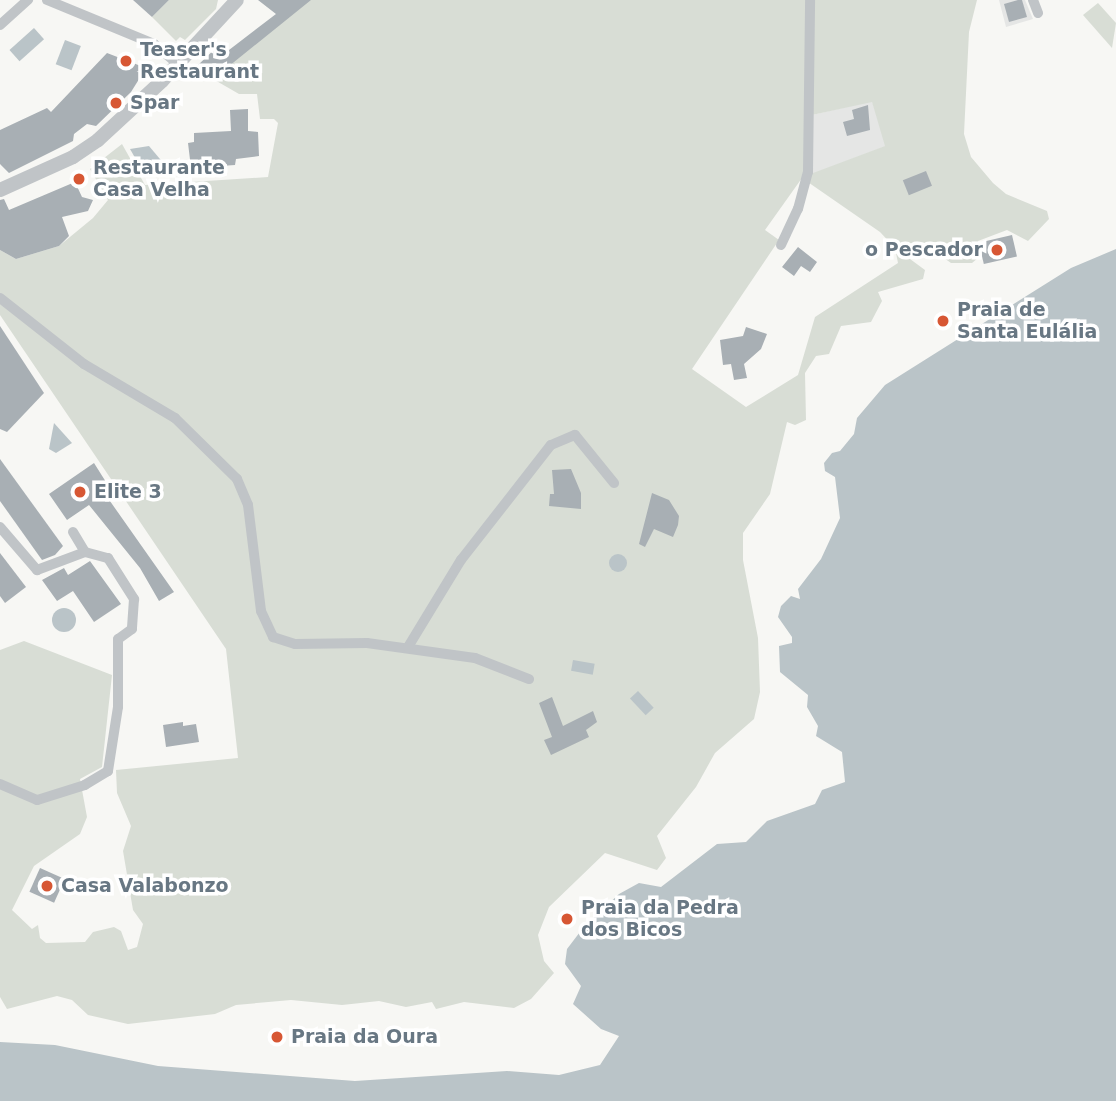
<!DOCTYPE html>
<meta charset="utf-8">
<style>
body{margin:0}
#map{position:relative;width:1116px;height:1101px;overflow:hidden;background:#f7f7f4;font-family:"DejaVu Sans",sans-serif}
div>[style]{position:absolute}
.built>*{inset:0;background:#e5e6e5}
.green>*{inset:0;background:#d8ddd5}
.water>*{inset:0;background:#bac4c8;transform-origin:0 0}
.round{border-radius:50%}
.building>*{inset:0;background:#a8afb4;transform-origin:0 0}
.minor>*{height:10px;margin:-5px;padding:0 5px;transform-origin:5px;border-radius:5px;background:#c0c4c7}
.tertiary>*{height:14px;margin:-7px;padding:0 7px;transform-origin:7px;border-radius:7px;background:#c0c4c7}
.dots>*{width:19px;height:19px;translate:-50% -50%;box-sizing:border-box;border:4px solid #fff;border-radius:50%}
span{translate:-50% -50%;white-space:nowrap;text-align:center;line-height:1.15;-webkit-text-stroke:7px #fff;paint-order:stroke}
.poi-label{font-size:19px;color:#687783;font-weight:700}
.left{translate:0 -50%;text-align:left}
.right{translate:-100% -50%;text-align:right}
</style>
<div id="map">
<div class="built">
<div style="clip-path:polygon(999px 0,1025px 0,1033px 19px,1006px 27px)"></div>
<div style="clip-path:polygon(872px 101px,886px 146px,812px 174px,812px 115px)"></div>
</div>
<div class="green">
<div style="clip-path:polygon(169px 0,218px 0,216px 9px,185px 40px,180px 37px,176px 41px,152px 17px)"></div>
<div style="clip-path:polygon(evenodd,307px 0,977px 0,969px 32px,964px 134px,971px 157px,993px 183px,1006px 194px,1047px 211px,1049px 219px,1028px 241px,1007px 230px,978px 241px,978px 258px,972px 263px,951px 263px,934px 251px,909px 248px,910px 259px,925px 270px,923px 279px,878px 292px,882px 301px,871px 322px,841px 326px,829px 354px,816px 356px,805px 373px,806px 420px,795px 425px,787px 422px,770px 494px,743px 533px,743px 560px,758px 638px,760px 692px,754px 719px,715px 753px,696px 787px,657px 836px,666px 858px,657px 870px,605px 853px,549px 907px,538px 935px,544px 961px,554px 973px,531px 999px,514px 1008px,464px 1002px,436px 1009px,432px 1002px,406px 1007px,379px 1001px,342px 1005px,291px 1000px,236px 1005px,215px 1014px,128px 1024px,88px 1015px,72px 1000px,57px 996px,7px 1009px,0 997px,0 650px,24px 641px,112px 675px,102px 767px,80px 779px,87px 817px,80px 834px,34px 866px,12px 910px,32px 929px,38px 925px,40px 938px,46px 943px,85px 942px,93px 932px,114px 927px,121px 931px,128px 950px,137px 947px,143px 924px,133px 910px,123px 851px,131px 826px,117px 793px,116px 770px,238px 758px,226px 649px,0 315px,0 250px,16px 259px,59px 246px,93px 218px,108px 200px,90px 169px,122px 144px,145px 185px,268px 177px,278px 123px,274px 119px,260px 119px,257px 94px,239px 94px,213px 79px,307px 0,872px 102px,885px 146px,813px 173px,812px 115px,872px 102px,307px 0,802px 178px,880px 232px,895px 248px,898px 263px,815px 317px,798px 375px,746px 407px,692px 369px,779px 240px,765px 230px,802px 178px)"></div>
<div style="clip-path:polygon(1098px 3px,1116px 23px,1112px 48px,1083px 15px)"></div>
</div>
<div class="water">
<div style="left:34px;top:28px;width:15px;height:33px;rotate:48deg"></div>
<div style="left:65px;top:40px;width:17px;height:26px;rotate:21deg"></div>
<div style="clip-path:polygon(149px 146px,165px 165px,155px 175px,145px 175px,130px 149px)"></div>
<div style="clip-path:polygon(1116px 249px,1116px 1101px,0 1101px,0 1042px,55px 1045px,158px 1066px,355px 1081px,507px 1071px,559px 1075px,600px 1065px,619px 1036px,601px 1029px,573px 1004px,581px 986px,565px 964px,567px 949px,583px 928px,619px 894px,639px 883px,661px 887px,717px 844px,746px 842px,767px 821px,815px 804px,822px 790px,845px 782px,842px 752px,816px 736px,818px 726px,807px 707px,808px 695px,780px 672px,779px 646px,792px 643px,792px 637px,778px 617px,781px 606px,791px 596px,800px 599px,798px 589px,821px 559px,840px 518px,835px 477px,825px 471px,824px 463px,832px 453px,840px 451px,854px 434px,857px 418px,885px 385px,1071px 268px)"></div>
<div style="clip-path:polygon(54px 423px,72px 443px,56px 453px,49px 449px)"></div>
<div class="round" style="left:609px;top:554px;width:18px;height:18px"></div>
<div class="round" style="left:52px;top:608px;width:24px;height:24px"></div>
<div style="left:573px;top:660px;width:22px;height:11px;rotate:10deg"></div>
<div style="left:638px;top:691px;width:23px;height:11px;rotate:47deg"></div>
</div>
<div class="building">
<div style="clip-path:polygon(133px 0,169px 0,152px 17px)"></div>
<div style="clip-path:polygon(258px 0,311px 0,213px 79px,198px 65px,218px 46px,229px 50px,276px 14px)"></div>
<div style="clip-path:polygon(1018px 0,1022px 0,1027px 17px,1009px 22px,1004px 4px)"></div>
<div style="clip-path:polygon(107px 53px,146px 68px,131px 92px,96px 126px,87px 124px,74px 134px,73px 141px,9px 173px,0 164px,0 130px,47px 108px,51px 112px)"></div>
<div style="clip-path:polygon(868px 105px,870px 130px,847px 136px,843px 122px,854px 119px,852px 110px)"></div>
<div style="clip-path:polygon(248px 109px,248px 131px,258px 132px,259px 156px,236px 159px,235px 165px,191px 168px,188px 143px,194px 142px,194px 133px,231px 131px,230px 110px)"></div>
<div style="left:926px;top:171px;width:16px;height:25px;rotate:68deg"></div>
<div style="clip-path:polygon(75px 182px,82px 197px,93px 200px,88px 211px,62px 217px,69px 236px,59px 246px,16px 259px,0 250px,0 200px,4px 199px,9px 210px)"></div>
<div style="left:1012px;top:235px;width:22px;height:34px;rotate:77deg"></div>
<div style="clip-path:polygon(798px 247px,817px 262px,810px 272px,801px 266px,794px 276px,782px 267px)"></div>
<div style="clip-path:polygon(0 326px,44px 393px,7px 432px,0 429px)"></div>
<div style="clip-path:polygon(746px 327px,767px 334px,761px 349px,744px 364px,747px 378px,734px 380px,731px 364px,723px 365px,720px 340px,743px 336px)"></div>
<div style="clip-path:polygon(0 459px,63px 546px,55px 555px,42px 560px,0 501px)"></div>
<div style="clip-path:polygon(94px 463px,111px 490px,105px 494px,174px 592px,159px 601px,140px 568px,89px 505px,67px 520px,49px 494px)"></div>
<div style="clip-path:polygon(571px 469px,581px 493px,581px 509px,549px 506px,550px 494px,554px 494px,552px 470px)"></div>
<div style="clip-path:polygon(652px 493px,669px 500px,679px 516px,678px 525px,673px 537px,654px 529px,645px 547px,639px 544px)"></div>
<div style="clip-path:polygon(0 553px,26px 587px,5px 603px,0 596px)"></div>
<div style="clip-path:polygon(90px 561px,121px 604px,94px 622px,73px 591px,57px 601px,42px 580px,64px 568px,68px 575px)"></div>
<div style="clip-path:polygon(552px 697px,563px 726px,593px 711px,597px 722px,586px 730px,589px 737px,551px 755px,544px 740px,552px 737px,539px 703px)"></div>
<div style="clip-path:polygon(183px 722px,183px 726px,196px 724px,199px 742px,166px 747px,163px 725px)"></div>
<div style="left:40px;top:868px;width:27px;height:26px;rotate:24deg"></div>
</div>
<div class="minor">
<div style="left:47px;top:0;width:116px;rotate:22.4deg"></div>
<div style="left:154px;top:44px;width:31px;rotate:40deg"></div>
<div style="left:1033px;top:0;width:14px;rotate:69deg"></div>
<div style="left:0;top:25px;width:38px;rotate:-42deg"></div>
<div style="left:781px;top:245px;width:40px;rotate:-65deg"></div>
<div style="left:798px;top:209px;width:38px;rotate:-75deg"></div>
<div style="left:808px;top:172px;width:172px;rotate:-89.3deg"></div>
<div style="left:0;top:298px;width:107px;rotate:38.2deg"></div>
<div style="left:84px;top:364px;width:106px;rotate:30.7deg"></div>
<div style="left:175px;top:418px;width:87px;rotate:44.5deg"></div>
<div style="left:237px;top:479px;width:28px;rotate:67deg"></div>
<div style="left:248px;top:505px;width:107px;rotate:83deg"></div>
<div style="left:261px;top:611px;width:29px;rotate:65deg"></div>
<div style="left:273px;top:637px;width:23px;rotate:18deg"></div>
<div style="left:295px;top:644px;width:72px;rotate:-0.8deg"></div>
<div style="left:367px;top:643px;width:109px;rotate:7.9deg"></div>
<div style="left:475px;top:658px;width:58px;rotate:21.3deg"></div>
<div style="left:0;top:527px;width:57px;rotate:49.3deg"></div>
<div style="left:37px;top:570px;width:51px;rotate:-20.6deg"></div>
<div style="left:85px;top:552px;width:24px;rotate:15deg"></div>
<div style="left:108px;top:558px;width:49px;rotate:57.6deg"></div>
<div style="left:134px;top:599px;width:30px;rotate:94deg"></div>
<div style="left:132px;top:629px;width:17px;rotate:144deg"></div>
<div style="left:118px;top:639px;width:68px;rotate:90deg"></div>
<div style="left:118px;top:707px;width:65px;rotate:98.9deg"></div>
<div style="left:108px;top:771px;width:27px;rotate:149deg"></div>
<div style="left:85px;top:785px;width:50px;rotate:162.6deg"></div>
<div style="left:37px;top:800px;width:40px;rotate:-156.6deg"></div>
<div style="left:73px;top:532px;width:23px;rotate:59deg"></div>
<div style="left:408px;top:647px;width:102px;rotate:-58.7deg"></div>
<div style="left:461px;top:560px;width:146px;rotate:-52deg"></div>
<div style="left:551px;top:445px;width:26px;rotate:-23deg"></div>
<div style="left:575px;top:435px;width:62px;rotate:50.9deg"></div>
</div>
<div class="tertiary">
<div style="left:0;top:190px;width:80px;rotate:-24.3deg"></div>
<div style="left:73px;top:157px;width:30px;rotate:-34deg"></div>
<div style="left:98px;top:140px;width:87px;rotate:-42.7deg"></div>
<div style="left:162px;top:81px;width:110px;rotate:-47.2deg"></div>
</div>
<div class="dots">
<div style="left:126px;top:61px;background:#d75734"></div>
<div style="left:116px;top:103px;background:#d75734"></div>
<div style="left:79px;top:179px;background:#d75734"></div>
<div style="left:997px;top:250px;background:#d75734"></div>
<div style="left:943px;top:321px;background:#d75734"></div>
<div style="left:80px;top:492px;background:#d75734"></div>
<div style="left:47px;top:886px;background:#d75734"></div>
<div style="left:567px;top:919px;background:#d75734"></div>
<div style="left:277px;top:1037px;background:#d75734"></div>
</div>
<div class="poi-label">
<span class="left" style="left:140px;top:61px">Teaser's<br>Restaurant</span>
<span class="left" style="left:130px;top:103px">Spar</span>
<span class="left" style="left:93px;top:179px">Restaurante<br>Casa Velha</span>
<span class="right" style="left:983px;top:250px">o Pescador</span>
<span class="left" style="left:957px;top:321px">Praia de<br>Santa Eulália</span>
<span class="left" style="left:94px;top:492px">Elite 3</span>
<span class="left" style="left:61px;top:886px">Casa Valabonzo</span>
<span class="left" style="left:581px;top:919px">Praia da Pedra<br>dos Bicos</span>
<span class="left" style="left:291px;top:1037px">Praia da Oura</span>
</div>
</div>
